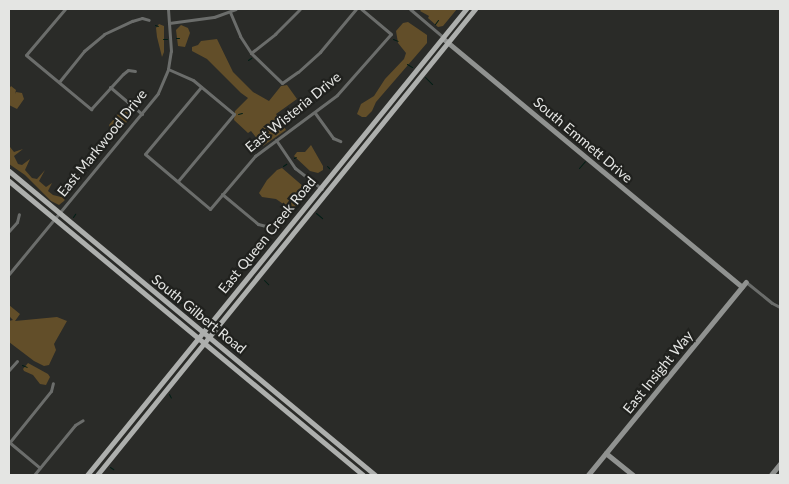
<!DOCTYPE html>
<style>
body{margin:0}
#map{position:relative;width:789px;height:484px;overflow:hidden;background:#2a2b28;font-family:Lato,sans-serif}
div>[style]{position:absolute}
.green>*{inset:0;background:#624e29}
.stream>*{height:1px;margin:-0.5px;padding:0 0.5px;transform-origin:0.5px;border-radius:0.5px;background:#021e15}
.street>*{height:3px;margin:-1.5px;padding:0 1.5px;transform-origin:1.5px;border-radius:1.5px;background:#6b6d6b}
.secondary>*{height:4.5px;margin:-2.25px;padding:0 2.25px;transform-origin:2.25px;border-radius:2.25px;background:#909290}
.primary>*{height:5px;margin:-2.5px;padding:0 2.5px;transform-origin:2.5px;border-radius:2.5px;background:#adafad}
span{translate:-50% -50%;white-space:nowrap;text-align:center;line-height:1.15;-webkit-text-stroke:4.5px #20211e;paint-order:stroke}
.street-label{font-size:14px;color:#e4e5e3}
.frame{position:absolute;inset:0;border:10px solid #e4e5e3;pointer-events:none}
</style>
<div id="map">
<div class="green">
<div style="clip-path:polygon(422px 9px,457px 9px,443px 26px,438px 27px,428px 18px,429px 16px,420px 11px)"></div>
<div style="clip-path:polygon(408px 22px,427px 35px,427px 43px,376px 102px,372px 111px,366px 117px,362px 117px,357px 114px,361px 104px,374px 96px,385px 79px,404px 59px,406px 53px,398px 43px,396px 31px,403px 23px)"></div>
<div style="clip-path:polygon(159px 24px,164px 26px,164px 52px,162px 57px,157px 37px,156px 28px)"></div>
<div style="clip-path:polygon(181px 25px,188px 28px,190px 33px,185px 47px,178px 46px,176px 30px)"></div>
<div style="clip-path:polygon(217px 39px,233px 72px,253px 92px,269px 101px,281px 86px,287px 85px,297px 99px,276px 114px,286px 130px,263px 146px,251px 131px,248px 133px,234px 120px,235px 111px,248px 98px,241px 93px,207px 59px,192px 51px,192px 47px,198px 45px,201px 41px)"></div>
<div style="clip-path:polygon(11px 86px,16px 90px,15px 94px,16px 92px,22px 93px,24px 99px,17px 109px,9px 105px,9px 89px)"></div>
<div style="clip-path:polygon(123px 108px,131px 111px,132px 116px,118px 132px,112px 133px,109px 125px)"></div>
<div style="clip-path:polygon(9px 141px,10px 147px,14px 152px,23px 149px,14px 156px,18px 164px,22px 165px,30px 159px,25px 170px,32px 178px,37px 179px,45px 170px,39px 181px,46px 187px,52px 183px,48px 191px,53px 195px,61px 197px,67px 186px,72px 187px,76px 184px,76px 174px,82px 177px,64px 201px,59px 205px,51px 201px,25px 175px,9px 164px)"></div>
<div style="clip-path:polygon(311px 145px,323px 166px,323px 170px,318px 173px,310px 171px,294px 156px,297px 152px,305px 152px)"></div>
<div style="clip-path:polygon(282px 168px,304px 187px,304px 194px,297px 206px,292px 210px,276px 199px,262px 197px,259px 193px,267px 180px,277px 170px)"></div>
<div style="clip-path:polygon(9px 305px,20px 314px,15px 321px,57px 317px,67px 321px,54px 344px,56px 350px,49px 365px,44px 366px,34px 361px,9px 342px,9px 321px,13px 320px,9px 316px)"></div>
<div style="clip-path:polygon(28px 363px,48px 374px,50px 377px,46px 385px,40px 384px,33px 375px,24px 371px,23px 369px)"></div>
</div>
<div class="stream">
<div style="left:435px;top:24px;width:5px;rotate:-53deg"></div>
<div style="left:155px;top:25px;width:3px;rotate:18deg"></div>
<div style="left:176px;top:38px;width:3px"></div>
<div style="left:163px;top:39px;width:4px"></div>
<div style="left:393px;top:39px;width:5px;rotate:22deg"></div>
<div style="left:248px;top:60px;width:4px;rotate:-34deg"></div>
<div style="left:407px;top:64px;width:6px;rotate:31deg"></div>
<div style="left:425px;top:77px;width:10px;rotate:45deg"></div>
<div style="left:238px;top:114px;width:4px;rotate:-14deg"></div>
<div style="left:294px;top:158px;width:2px;rotate:-27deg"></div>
<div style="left:283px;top:166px;width:4px;rotate:-34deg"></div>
<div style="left:327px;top:166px;width:3px;rotate:45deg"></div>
<div style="left:579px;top:168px;width:9px;rotate:-49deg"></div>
<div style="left:316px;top:213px;width:8px;rotate:40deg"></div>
<div style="left:73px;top:217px;width:4px;rotate:-56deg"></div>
<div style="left:247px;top:265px;width:4px;rotate:14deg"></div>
<div style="left:264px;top:280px;width:6px;rotate:45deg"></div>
<div style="left:178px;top:303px;width:5px;rotate:-11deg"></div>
<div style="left:22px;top:365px;width:5px;rotate:22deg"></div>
<div style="left:169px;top:394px;width:4px;rotate:63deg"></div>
<div style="left:110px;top:467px;width:4px;rotate:34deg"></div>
</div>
<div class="street">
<div style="left:65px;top:9px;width:60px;rotate:130.3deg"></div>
<div style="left:26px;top:55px;width:85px;rotate:39.7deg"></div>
<div style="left:91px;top:109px;width:47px;rotate:-47.6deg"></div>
<div style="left:123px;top:74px;width:6px;rotate:-39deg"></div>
<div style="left:128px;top:70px;width:7px;rotate:8deg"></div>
<div style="left:410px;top:9px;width:43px;rotate:40.3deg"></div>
<div style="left:230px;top:12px;width:26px;rotate:67deg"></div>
<div style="left:240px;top:36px;width:20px;rotate:57deg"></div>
<div style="left:251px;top:53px;width:43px;rotate:44.1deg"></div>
<div style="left:282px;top:83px;width:19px;rotate:-35deg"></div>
<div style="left:298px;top:72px;width:30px;rotate:-42deg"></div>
<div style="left:320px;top:52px;width:56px;rotate:-50.1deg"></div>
<div style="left:169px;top:23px;width:45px;rotate:-7.6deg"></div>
<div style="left:214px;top:17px;width:23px;rotate:-20deg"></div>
<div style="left:251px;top:53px;width:31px;rotate:-38deg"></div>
<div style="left:275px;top:34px;width:35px;rotate:-45deg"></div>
<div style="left:168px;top:69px;width:27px;rotate:24deg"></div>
<div style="left:193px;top:80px;width:53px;rotate:39.7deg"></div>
<div style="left:234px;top:114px;width:87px;rotate:129.9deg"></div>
<div style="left:59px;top:82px;width:40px;rotate:-51deg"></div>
<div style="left:84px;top:51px;width:26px;rotate:-40deg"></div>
<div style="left:104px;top:34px;width:31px;rotate:-25deg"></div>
<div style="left:132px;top:21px;width:10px;rotate:-17deg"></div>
<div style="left:142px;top:18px;width:7px;rotate:16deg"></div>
<div style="left:110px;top:87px;width:42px;rotate:40.2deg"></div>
<div style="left:201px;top:87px;width:87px;rotate:129.9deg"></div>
<div style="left:145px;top:154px;width:85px;rotate:40.2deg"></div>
<div style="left:210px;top:209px;width:70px;rotate:-49.7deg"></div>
<div style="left:255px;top:156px;width:102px;rotate:-36.6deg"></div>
<div style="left:337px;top:95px;width:81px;rotate:-48.5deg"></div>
<div style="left:391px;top:34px;width:39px;rotate:-140deg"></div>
<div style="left:315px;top:113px;width:31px;rotate:54deg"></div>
<div style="left:333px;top:138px;width:8px;rotate:23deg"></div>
<div style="left:276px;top:140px;width:34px;rotate:56deg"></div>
<div style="left:295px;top:168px;width:34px;rotate:38deg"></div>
<div style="left:222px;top:194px;width:47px;rotate:39.8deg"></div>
<div style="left:258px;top:224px;width:8px;rotate:14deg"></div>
<div style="left:9px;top:231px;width:12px;rotate:-48deg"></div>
<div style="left:17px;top:222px;width:8px;rotate:-76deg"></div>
<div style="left:9px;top:274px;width:234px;rotate:-50.5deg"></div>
<div style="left:158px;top:93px;width:26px;rotate:-67deg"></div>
<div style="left:168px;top:69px;width:18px;rotate:-81deg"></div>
<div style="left:171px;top:51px;width:42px;rotate:-94.1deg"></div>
<div style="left:746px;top:282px;width:33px;rotate:39deg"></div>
<div style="left:772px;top:303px;width:9px;rotate:27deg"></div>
<div style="left:9px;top:370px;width:12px;rotate:-48deg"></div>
<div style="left:9px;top:442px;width:40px;rotate:40deg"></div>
<div style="left:9px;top:443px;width:67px;rotate:-51.1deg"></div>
<div style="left:51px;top:391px;width:8px;rotate:-76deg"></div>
<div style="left:34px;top:475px;width:65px;rotate:-50.6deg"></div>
<div style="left:75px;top:425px;width:9px;rotate:-32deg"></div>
</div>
<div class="secondary">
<div style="left:445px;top:40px;width:386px;rotate:39.7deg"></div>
<div style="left:606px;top:453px;width:35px;rotate:39deg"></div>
<div style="left:588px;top:475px;width:249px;rotate:-50.7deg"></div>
<div style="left:771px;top:475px;width:14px;rotate:-51deg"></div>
</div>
<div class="primary">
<div style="left:9px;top:171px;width:476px;rotate:39.7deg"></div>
<div style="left:9px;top:181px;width:460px;rotate:39.7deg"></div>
<div style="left:87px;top:475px;width:601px;rotate:-50.88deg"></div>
<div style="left:97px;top:475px;width:600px;rotate:-50.95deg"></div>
</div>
<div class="street-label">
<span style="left:293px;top:112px;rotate:-39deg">East Wisteria Drive</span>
<span style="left:583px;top:140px;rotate:40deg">South Emmett Drive</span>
<span style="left:102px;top:143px;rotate:-51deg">East Markwood Drive</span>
<span style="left:267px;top:235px;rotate:-51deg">East Queen Creek Road</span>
<span style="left:199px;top:314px;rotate:39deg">South Gilbert Road</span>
<span style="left:658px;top:372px;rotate:-51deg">East Insight Way</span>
</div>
<div class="frame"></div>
</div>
